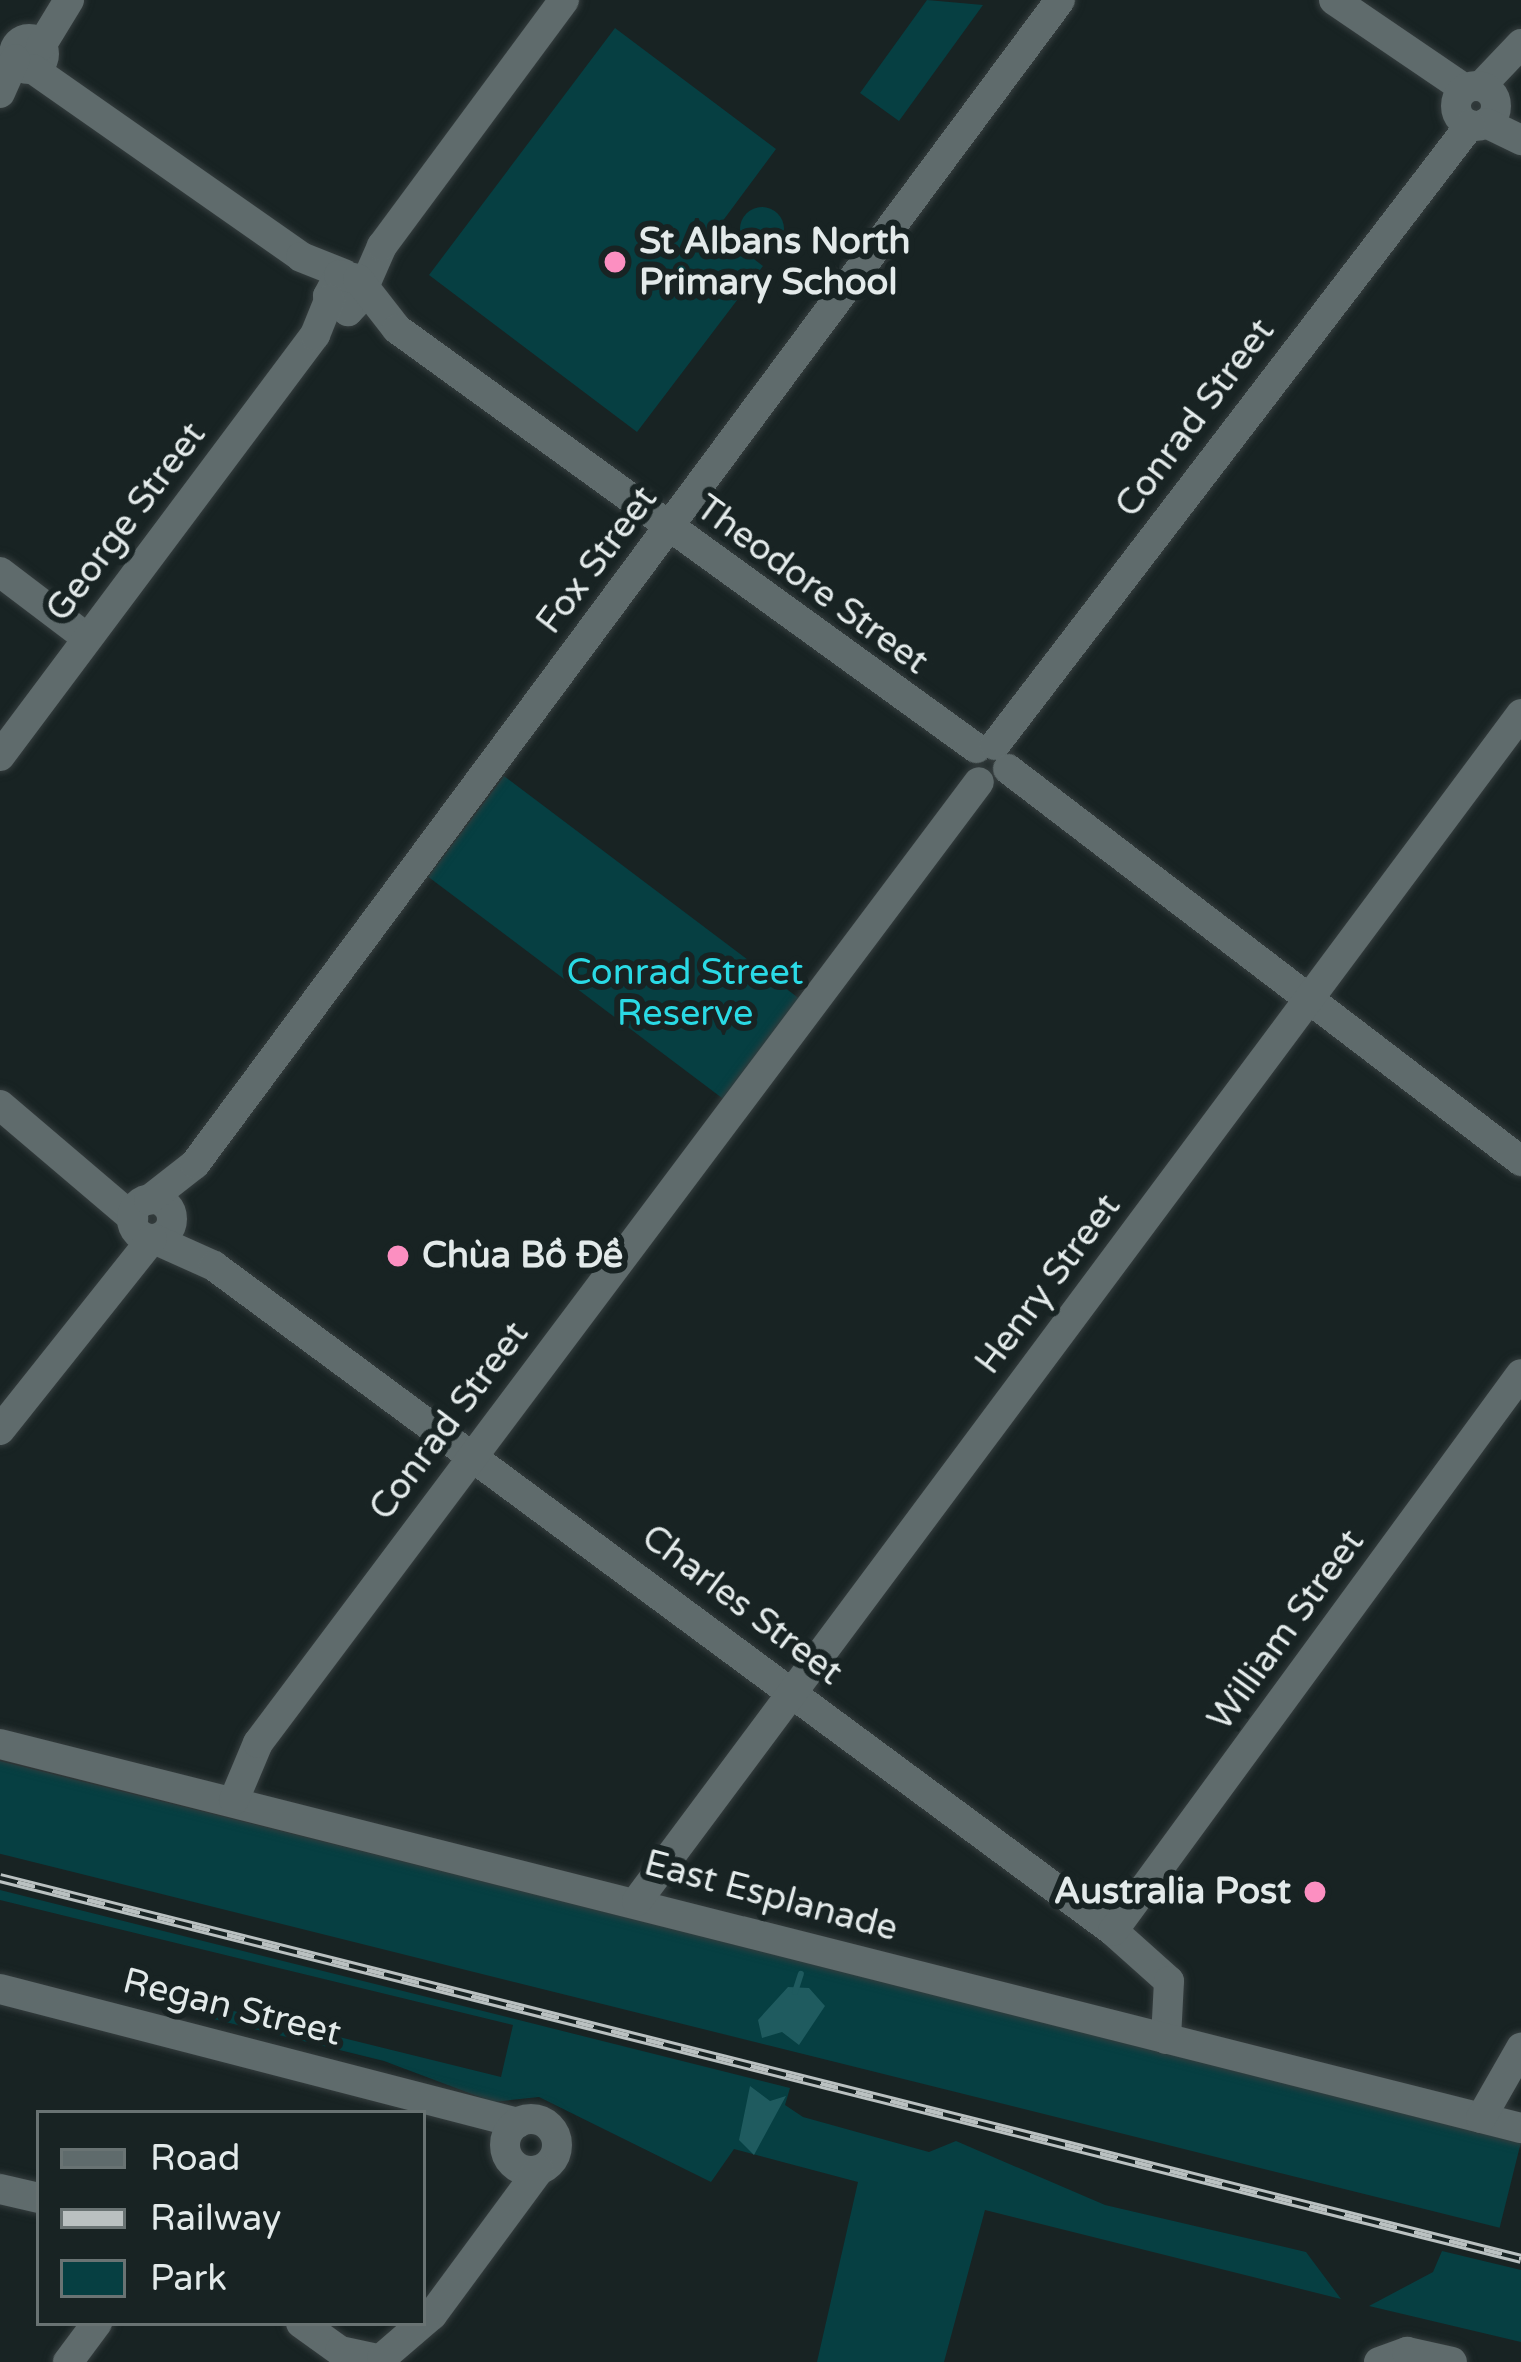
<!DOCTYPE html>
<meta charset="utf-8">
<style>
body{margin:0}
#map{position:relative;width:1521px;height:2362px;overflow:hidden;background:#182323;font-family:"Varela Round",sans-serif}
div>[style]{position:absolute}
.green>*{inset:0;background:#063f42;transform-origin:0 0}
.round{border-radius:50%}
.water>*{inset:0;background:#1f5b5f}
.stream>*{height:6px;margin:-3px;padding:0 3px;transform-origin:3px;border-radius:3px;background:#1f5b5f}
.roads{filter:drop-shadow(0 0 3px #353d3e) drop-shadow(0 0 3px #353d3e)}
.minor>*{height:30px;margin:-15px;padding:0 15px;transform-origin:15px;border-radius:15px;background:#5f6b6c}
.minor>.ring{margin:-15px;padding:0;box-sizing:content-box;background:none;border:30px solid #5f6b6c;border-radius:50%}
.rail>*{height:10px;margin-top:-5px;transform-origin:0;background:repeating-linear-gradient(90deg,#182323 0 18px,#bac1c1 0 36px);box-sizing:border-box;border-block:3px solid #bac1c1}
.dots>*{width:33px;height:33px;translate:-50% -50%;box-sizing:border-box;border:6px solid #182323;border-radius:50%}
span{translate:-50% -50%;white-space:nowrap;text-align:center;line-height:1.15;-webkit-text-stroke:12px #182323;paint-order:stroke}
.poi-label{font-size:36px;color:#e3eaea;font-weight:700}
.left{translate:0 -50%;text-align:left}
.right{translate:-100% -50%;text-align:right}
.street-label{font-size:36px;color:#e3eaea}
.park-label{font-size:36px;color:#2adae5}
.legend{position:absolute;left:36px;top:2110px;width:390px;height:216px;box-sizing:border-box;background:#182323;border:3px solid #697373;margin:0;padding:15px 21px;list-style:none;font-size:36px;color:#e3eaea}
.legend li{display:flex;align-items:center;gap:24px;height:60px}
.legend b{width:60px;border:3px solid #697373}
</style>
<div id="map">
<div class="green">
<div style="clip-path:polygon(927px 0,983px 5px,899px 121px,860px 93px)"></div>
<div style="clip-path:polygon(615px 28px,776px 149px,716px 230px,763px 266px,637px 432px,429px 275px)"></div>
<div class="round" style="left:740px;top:207px;width:44px;height:44px"></div>
<div style="left:504px;top:776px;width:370px;height:126px;rotate:37deg"></div>
<div style="left:0;top:1761px;width:1568px;height:90px;rotate:14deg"></div>
<div style="clip-path:polygon(0 1890px,790px 2088px,785px 2105px,803px 2117px,929px 2152px,956px 2141px,1105px 2205px,1306px 2252px,1341px 2299px,985px 2210px,944px 2362px,817px 2362px,858px 2182px,734px 2149px,711px 2182px,539px 2097px,493px 2102px,384px 2061px,161px 2006px,161px 1993px,501px 2077px,513px 2025px,0 1900px)"></div>
<div style="clip-path:polygon(1442px 2251px,1521px 2270px,1521px 2342px,1369px 2306px,1433px 2272px)"></div>
</div>
<div class="water">
<div style="clip-path:polygon(788px 1987px,809px 1988px,825px 2006px,799px 2045px,782px 2032px,762px 2038px,758px 2020px)"></div>
<div style="clip-path:polygon(750px 2086px,770px 2101px,786px 2096px,754px 2155px,739px 2140px)"></div>
</div>
<div class="stream">
<div style="left:795px;top:1992px;width:19px;rotate:-72deg"></div>
</div>
<div class="roads">
<div class="minor">
<div style="left:1334px;top:0;width:158px;rotate:34.2deg"></div>
<div class="ring" style="left:14px;top:39px;width:0;height:0"></div>
<div style="left:41px;top:46px;width:54px;rotate:-58.7deg"></div>
<div style="left:33px;top:69px;width:327px;rotate:35deg"></div>
<div style="left:301px;top:257px;width:46px;rotate:21.6deg"></div>
<div style="left:1481px;top:86px;width:58px;rotate:-46.4deg"></div>
<div class="ring" style="left:1456px;top:86px;width:10px;height:10px"></div>
<div style="left:0;top:93px;width:37px;rotate:-66deg"></div>
<div style="left:1486px;top:123px;width:39px;rotate:26deg"></div>
<div style="left:364px;top:287px;width:45px;rotate:-66.3deg"></div>
<div style="left:382px;top:246px;width:306px;rotate:-53.5deg"></div>
<div style="left:365px;top:293px;width:25px;rotate:133deg"></div>
<div style="left:348px;top:311px;width:25px;rotate:-143deg"></div>
<div style="left:328px;top:296px;width:24px;rotate:-62deg"></div>
<div style="left:339px;top:275px;width:19px;rotate:12deg"></div>
<div style="left:358px;top:279px;width:63px;rotate:52deg"></div>
<div style="left:397px;top:329px;width:715px;rotate:35.89deg"></div>
<div style="left:0;top:572px;width:109px;rotate:37.2deg"></div>
<div style="left:995px;top:745px;width:781px;rotate:-52.54deg"></div>
<div style="left:0;top:756px;width:526px;rotate:-53.2deg"></div>
<div style="left:315px;top:335px;width:38px;rotate:-68deg"></div>
<div style="left:1008px;top:769px;width:646px;rotate:37.38deg"></div>
<div style="left:0;top:1105px;width:175px;rotate:40.4deg"></div>
<div class="ring" style="left:132px;top:1199px;width:10px;height:10px"></div>
<div style="left:149px;top:1200px;width:58px;rotate:-38deg"></div>
<div style="left:195px;top:1164px;width:1450px;rotate:-53.38deg"></div>
<div style="left:154px;top:1239px;width:66px;rotate:24.2deg"></div>
<div style="left:214px;top:1266px;width:1118px;rotate:36.49deg"></div>
<div style="left:1113px;top:1931px;width:75px;rotate:41.8deg"></div>
<div style="left:1169px;top:1981px;width:58px;rotate:93deg"></div>
<div style="left:0;top:1430px;width:244px;rotate:-51.5deg"></div>
<div style="left:0;top:1744px;width:1569px;rotate:14.17deg"></div>
<div style="left:234px;top:1800px;width:62px;rotate:-67.2deg"></div>
<div style="left:258px;top:1743px;width:1201px;rotate:-53.12deg"></div>
<div style="left:637px;top:1901px;width:1480px;rotate:-53.32deg"></div>
<div style="left:1113px;top:1931px;width:690px;rotate:-53.78deg"></div>
<div style="left:0;top:1989px;width:535px;rotate:14.5deg"></div>
<div style="left:1481px;top:2118px;width:81px;rotate:-60.3deg"></div>
<div class="ring" style="left:505px;top:2119px;width:22px;height:22px"></div>
<div style="left:0;top:2189px;width:40px;rotate:13deg"></div>
<div style="left:301px;top:2323px;width:48px;rotate:35.7deg"></div>
<div style="left:340px;top:2351px;width:38px;rotate:12deg"></div>
<div style="left:382px;top:2358px;width:66px;rotate:-40.7deg"></div>
<div style="left:432px;top:2315px;width:180px;rotate:-53.6deg"></div>
<div style="left:68px;top:2362px;width:49px;rotate:-53.4deg"></div>
<div style="left:1379px;top:2362px;width:30px;rotate:-20deg"></div>
<div style="left:1407px;top:2352px;width:46px;rotate:12.5deg"></div>
</div>
</div>
<div class="rail">
<div style="left:0;top:1878px;width:1568px;rotate:14.06deg"></div>
</div>
<div class="dots">
<div style="left:615px;top:262px;background:#fc8fc1"></div>
<div style="left:398px;top:1256px;background:#fc8fc1"></div>
<div style="left:1315px;top:1892px;background:#fc8fc1"></div>
</div>
<div class="poi-label">
<span class="left" style="left:639px;top:262px">St Albans North<br>Primary School</span>
<span class="left" style="left:422px;top:1256px">Chùa Bồ Đề</span>
<span class="right" style="left:1291px;top:1892px">Australia Post</span>
</div>
<div class="street-label">
<span style="left:1195px;top:418px;rotate:-53deg">Conrad Street</span>
<span style="left:126px;top:522px;rotate:-53deg">George Street</span>
<span style="left:597px;top:560px;rotate:-53deg">Fox Street</span>
<span style="left:812px;top:585px;rotate:36deg">Theodore Street</span>
<span style="left:1048px;top:1284px;rotate:-53deg">Henry Street</span>
<span style="left:449px;top:1421px;rotate:-53deg">Conrad Street</span>
<span style="left:742px;top:1605px;rotate:37deg">Charles Street</span>
<span style="left:1286px;top:1630px;rotate:-54deg">William Street</span>
<span style="left:771px;top:1896px;rotate:15deg">East Esplanade</span>
<span style="left:232px;top:2007px;rotate:14deg">Regan Street</span>
</div>
<div class="park-label">
<span style="left:685px;top:993px">Conrad Street<br>Reserve</span>
</div>
<ul class="legend">
<li><b style="height:15px;background:#5f6b6c"></b>Road</li>
<li><b style="height:15px;background:#bac1c1"></b>Railway</li>
<li><b style="height:33px;background:#063f42"></b>Park</li>
</ul>
</div>
